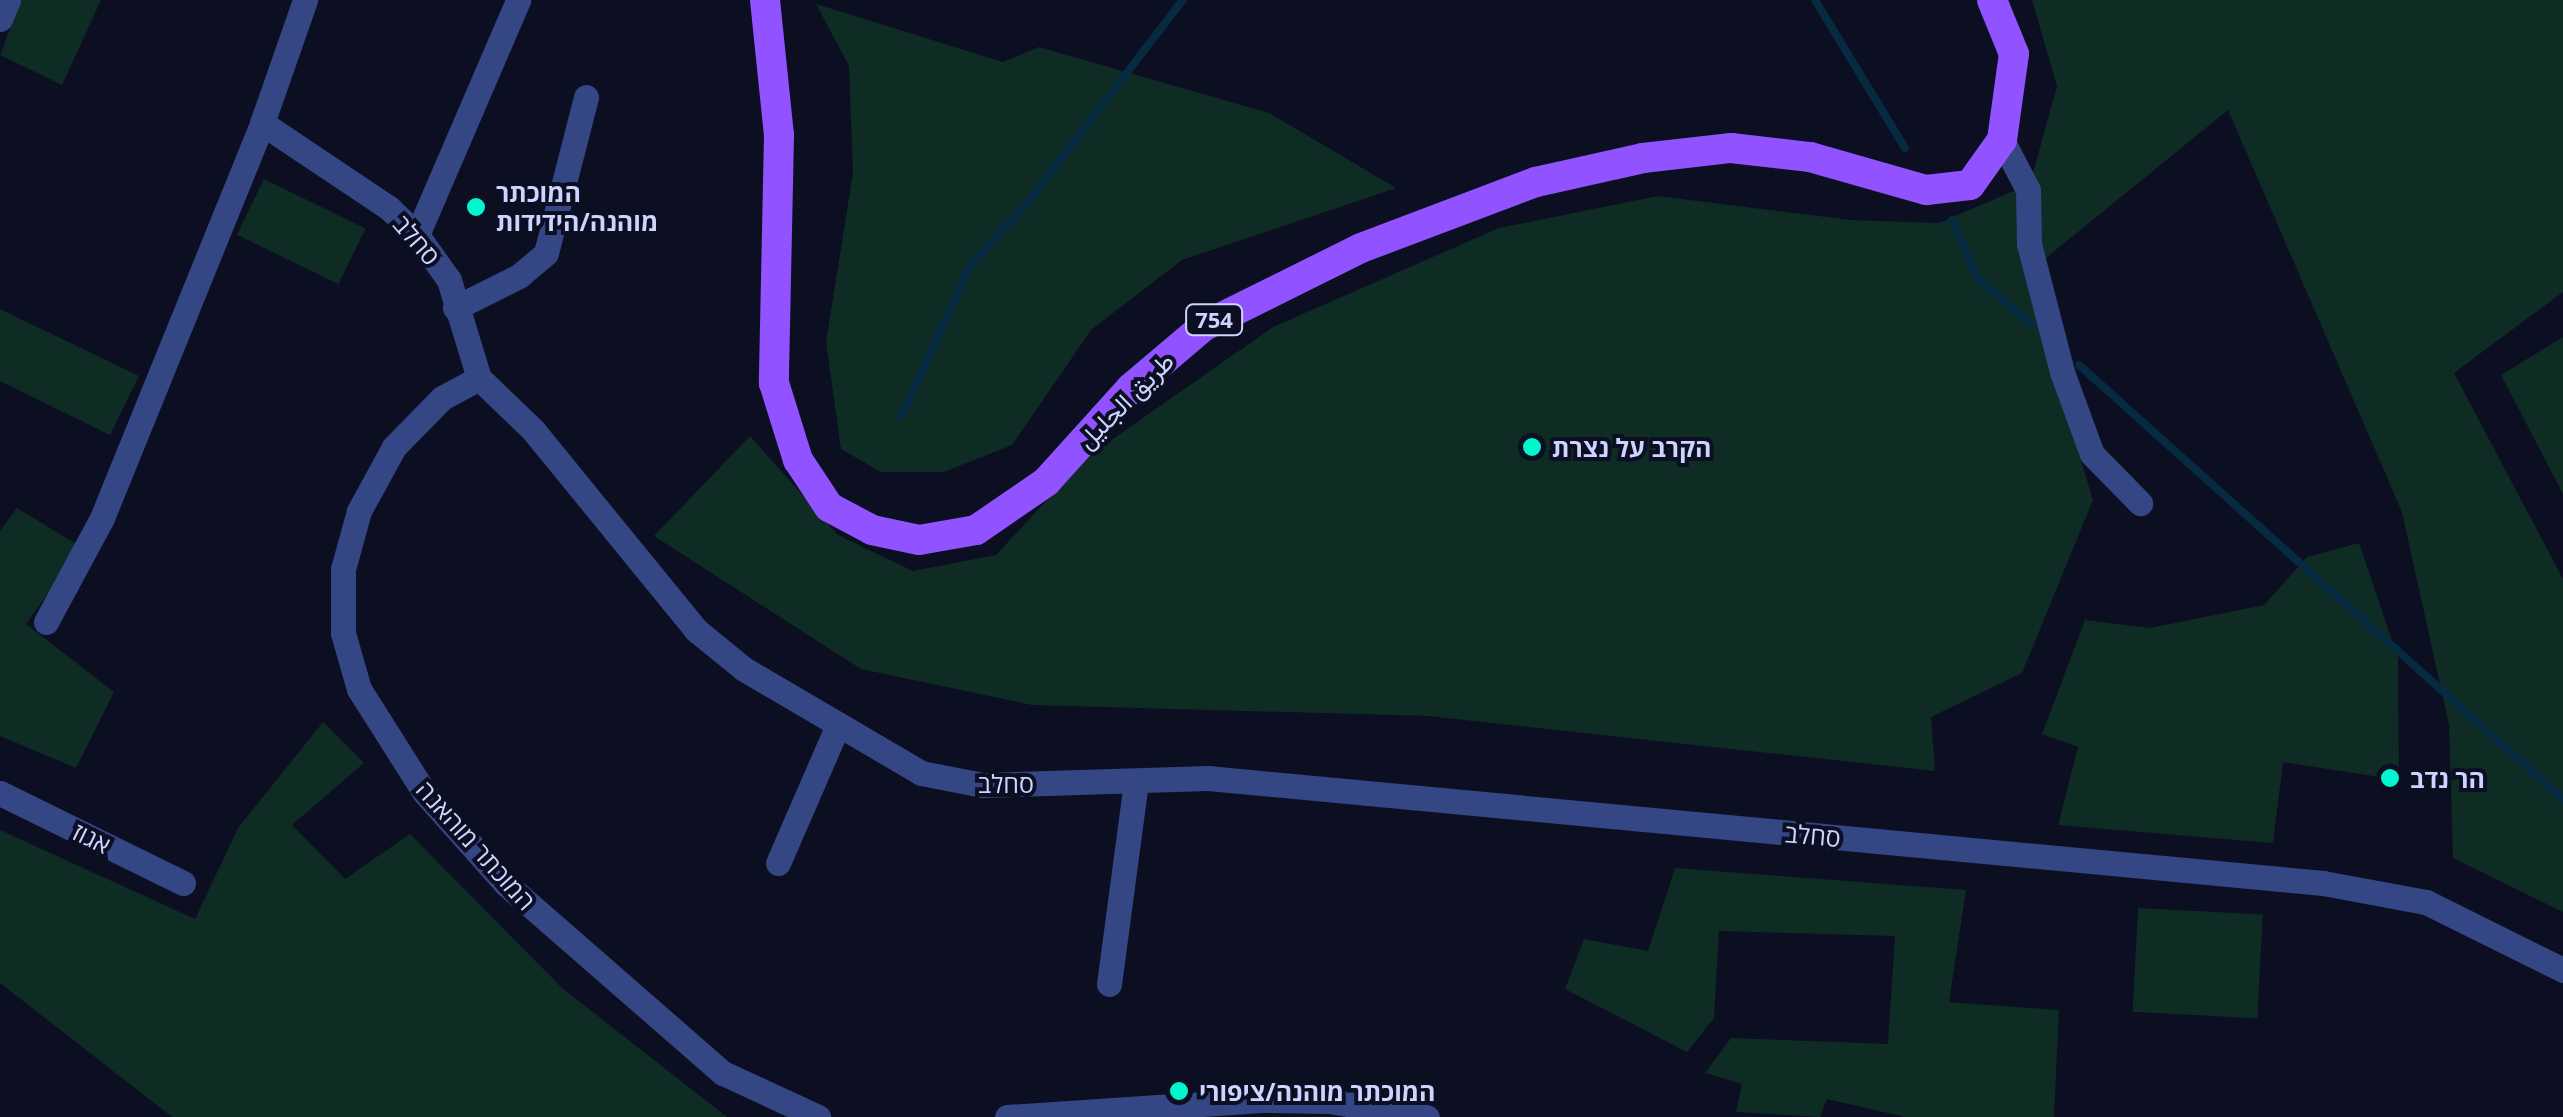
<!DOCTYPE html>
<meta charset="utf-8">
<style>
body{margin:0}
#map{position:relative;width:2563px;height:1117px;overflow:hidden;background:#0c0e21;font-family:"Open Sans",Vazirmatn,Heebo,sans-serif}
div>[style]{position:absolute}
.green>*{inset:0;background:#0e2c23;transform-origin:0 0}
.stream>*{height:8px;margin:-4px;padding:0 4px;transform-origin:4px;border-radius:4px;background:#062a40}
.minor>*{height:25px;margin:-12.5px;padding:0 12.5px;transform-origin:12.5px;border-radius:12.5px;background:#344683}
.major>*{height:30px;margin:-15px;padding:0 15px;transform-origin:15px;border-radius:15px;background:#9153ff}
.dots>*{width:28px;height:28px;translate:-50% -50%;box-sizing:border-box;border:5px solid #0c0e21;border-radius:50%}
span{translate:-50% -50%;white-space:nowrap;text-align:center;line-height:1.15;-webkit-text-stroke:8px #0c0e21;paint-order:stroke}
.shield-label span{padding:2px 8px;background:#0c0e21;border:2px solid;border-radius:8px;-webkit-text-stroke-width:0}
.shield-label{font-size:22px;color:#ccd4ff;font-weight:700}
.poi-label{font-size:25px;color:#ccd4ff;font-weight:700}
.left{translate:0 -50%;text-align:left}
.street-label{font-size:25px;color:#ccd4ff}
</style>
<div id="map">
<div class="green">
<div style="clip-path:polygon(21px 0,101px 0,62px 85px,0 55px)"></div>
<div style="clip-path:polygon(2032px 0,2563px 0,2563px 292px,2454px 373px,2563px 579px,2563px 912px,2453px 858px,2449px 725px,2402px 512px,2228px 110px,2025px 275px,2093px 500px,2022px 673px,1931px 717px,1935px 771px,1428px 716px,1032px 705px,861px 669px,654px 536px,750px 436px,838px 535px,913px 571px,996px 555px,1087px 457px,1273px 327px,1499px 228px,1658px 196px,1851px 220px,1939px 223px,2030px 184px,2057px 86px)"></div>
<div style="clip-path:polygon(816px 4px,1003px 62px,1039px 47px,1269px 113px,1396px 188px,1182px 260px,1091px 330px,1012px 445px,944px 472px,881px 472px,841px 449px,826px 342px,853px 173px,849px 66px)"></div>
<div style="left:264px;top:179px;width:113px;height:62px;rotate:26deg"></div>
<div style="clip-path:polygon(0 309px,139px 376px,110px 435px,0 381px)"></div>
<div style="clip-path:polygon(2563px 337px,2563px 494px,2501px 375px)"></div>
<div style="clip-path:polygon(17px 508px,81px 547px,26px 624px,114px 692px,76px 768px,0 736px,0 531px)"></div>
<div style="clip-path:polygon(2359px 543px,2398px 658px,2399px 780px,2283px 762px,2273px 843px,2058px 825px,2078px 747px,2042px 734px,2085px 620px,2150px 628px,2264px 605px,2307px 557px)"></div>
<div style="clip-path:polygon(323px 722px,364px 763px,292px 825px,345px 879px,410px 834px,562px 988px,727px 1117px,172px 1117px,0 983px,0 830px,195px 919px,238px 828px)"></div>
<div style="clip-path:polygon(1675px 868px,1966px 890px,1949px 1002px,2059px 1010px,2054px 1117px,1905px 1117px,1827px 1099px,1820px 1117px,1736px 1112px,1742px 1084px,1705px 1073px,1731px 1038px,1888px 1044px,1895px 936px,1719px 931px,1714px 1018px,1687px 1052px,1565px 989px,1584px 939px,1648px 951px)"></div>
<div style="left:2138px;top:908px;width:125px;height:104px;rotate:3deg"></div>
</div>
<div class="stream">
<div style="left:1815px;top:0;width:173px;rotate:58.7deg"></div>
<div style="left:1952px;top:220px;width:64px;rotate:66.2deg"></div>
<div style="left:1978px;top:279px;width:70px;rotate:40.3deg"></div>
<div style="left:2079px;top:365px;width:650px;rotate:41.88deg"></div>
<div style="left:901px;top:417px;width:166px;rotate:-65.4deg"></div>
<div style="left:970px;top:266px;width:85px;rotate:-47.9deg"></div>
<div style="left:1027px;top:203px;width:256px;rotate:-52.5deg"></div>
</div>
<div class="minor">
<div style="left:0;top:19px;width:21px;rotate:-67deg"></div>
<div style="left:262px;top:123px;width:130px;rotate:-70.7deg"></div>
<div style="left:2002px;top:140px;width:56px;rotate:62.5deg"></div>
<div style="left:2028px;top:190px;width:54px;rotate:88.9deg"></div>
<div style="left:2029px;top:244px;width:132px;rotate:75.5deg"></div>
<div style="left:2062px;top:372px;width:87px;rotate:69.9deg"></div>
<div style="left:2092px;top:454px;width:69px;rotate:45.6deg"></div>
<div style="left:417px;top:235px;width:256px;rotate:-66.7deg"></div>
<div style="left:455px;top:308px;width:72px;rotate:-26.6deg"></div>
<div style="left:519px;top:276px;width:35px;rotate:-40deg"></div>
<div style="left:546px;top:253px;width:161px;rotate:-75.6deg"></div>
<div style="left:479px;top:378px;width:42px;rotate:151.6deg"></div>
<div style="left:442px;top:398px;width:69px;rotate:134.4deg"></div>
<div style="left:394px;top:447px;width:73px;rotate:118.7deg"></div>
<div style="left:359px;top:511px;width:60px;rotate:105.4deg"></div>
<div style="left:343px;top:569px;width:64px;rotate:90deg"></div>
<div style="left:343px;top:633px;width:58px;rotate:74.1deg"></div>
<div style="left:359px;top:689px;width:122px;rotate:57.7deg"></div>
<div style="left:424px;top:792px;width:123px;rotate:48.3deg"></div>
<div style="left:506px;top:884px;width:288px;rotate:41.1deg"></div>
<div style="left:723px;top:1073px;width:105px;rotate:24.9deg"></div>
<div style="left:46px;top:622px;width:118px;rotate:-61.7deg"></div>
<div style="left:102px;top:518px;width:426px;rotate:-67.9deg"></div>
<div style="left:262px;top:123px;width:153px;rotate:33.8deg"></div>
<div style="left:389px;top:208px;width:39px;rotate:44deg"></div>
<div style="left:417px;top:235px;width:55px;rotate:54.6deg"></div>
<div style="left:449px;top:280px;width:102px;rotate:73deg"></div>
<div style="left:479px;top:378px;width:75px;rotate:43.9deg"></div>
<div style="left:533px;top:430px;width:258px;rotate:50.8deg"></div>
<div style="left:696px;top:630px;width:62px;rotate:39.1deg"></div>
<div style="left:744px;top:669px;width:205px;rotate:30.4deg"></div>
<div style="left:921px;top:773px;width:63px;rotate:11deg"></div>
<div style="left:983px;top:785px;width:225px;rotate:-1.8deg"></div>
<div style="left:1208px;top:778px;width:1120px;rotate:5.38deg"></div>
<div style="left:2323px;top:883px;width:105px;rotate:10.5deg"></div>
<div style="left:2426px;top:902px;width:153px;rotate:26.4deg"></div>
<div style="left:0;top:793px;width:204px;rotate:26.2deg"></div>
<div style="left:778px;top:863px;width:148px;rotate:-66.5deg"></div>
<div style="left:1109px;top:984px;width:205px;rotate:-82.4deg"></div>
<div style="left:1007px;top:1117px;width:259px;rotate:-3.8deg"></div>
<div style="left:1265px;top:1100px;width:64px;rotate:0.9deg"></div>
<div style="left:1329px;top:1101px;width:99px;rotate:9.3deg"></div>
</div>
<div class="major">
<div style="left:765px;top:0;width:136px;rotate:84.1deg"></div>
<div style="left:779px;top:135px;width:248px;rotate:91.2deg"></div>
<div style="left:774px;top:383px;width:81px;rotate:72.7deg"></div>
<div style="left:798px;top:460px;width:56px;rotate:56.6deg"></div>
<div style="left:829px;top:507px;width:49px;rotate:28.1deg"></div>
<div style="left:872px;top:530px;width:48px;rotate:12deg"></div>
<div style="left:919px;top:540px;width:58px;rotate:-10deg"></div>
<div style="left:976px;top:530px;width:85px;rotate:-34.4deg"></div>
<div style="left:1046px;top:482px;width:127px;rotate:-47.9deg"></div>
<div style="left:1131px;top:388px;width:96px;rotate:-40.3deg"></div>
<div style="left:1204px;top:326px;width:175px;rotate:-26.4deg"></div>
<div style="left:1361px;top:248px;width:187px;rotate:-20.7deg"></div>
<div style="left:1536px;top:182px;width:110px;rotate:-12.6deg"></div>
<div style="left:1643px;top:158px;width:89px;rotate:-6.5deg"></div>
<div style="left:1731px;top:148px;width:80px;rotate:6.5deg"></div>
<div style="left:1810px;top:157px;width:121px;rotate:15.9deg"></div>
<div style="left:1926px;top:190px;width:44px;rotate:-6.5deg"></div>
<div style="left:1970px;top:185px;width:55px;rotate:-54.6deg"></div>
<div style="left:2002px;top:140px;width:87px;rotate:-82.1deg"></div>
<div style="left:2014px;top:54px;width:58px;rotate:-112.2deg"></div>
</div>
<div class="dots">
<div style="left:476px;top:207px;background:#00f7ce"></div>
<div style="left:1532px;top:447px;background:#00f7ce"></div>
<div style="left:2390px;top:778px;background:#00f7ce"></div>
<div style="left:1179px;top:1091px;background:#00f7ce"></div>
</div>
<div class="shield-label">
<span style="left:1214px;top:320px">754</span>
</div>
<div class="poi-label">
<span class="left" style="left:496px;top:207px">המוכתר<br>מוהנה/הידידות</span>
<span class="left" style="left:1552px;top:447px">הקרב על נצרת</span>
<span class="left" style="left:2410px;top:778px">הר נדב</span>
<span class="left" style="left:1199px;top:1091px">המוכתר מוהנה/ציפורי</span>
</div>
<div class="street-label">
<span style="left:417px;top:240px;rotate:49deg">סחלב</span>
<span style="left:1125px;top:400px;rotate:-45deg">طريق الجليل</span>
<span style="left:1006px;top:783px">סחלב</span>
<span style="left:1813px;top:835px;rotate:5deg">סחלב</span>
<span style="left:92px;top:838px;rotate:26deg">אגוז</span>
<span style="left:476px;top:845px;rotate:48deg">המוכתר מוהאנה</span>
</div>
</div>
